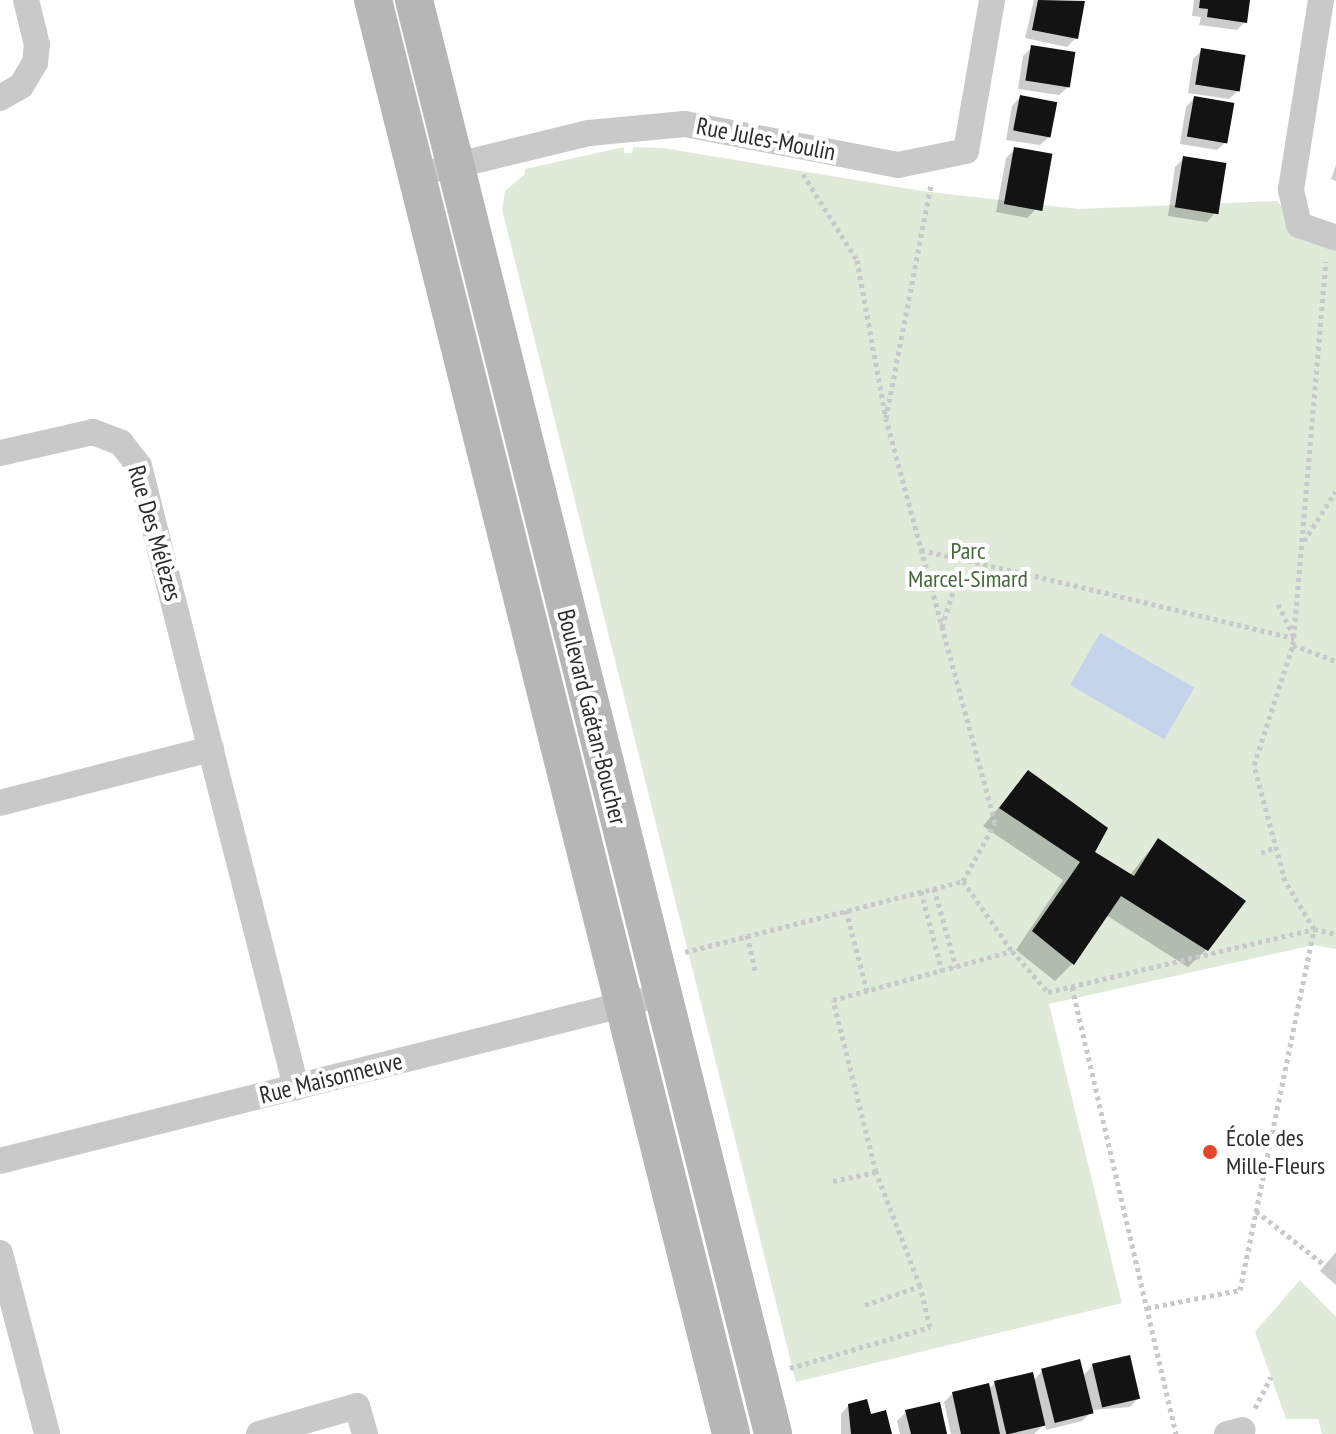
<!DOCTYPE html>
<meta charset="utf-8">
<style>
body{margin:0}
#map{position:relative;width:1336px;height:1434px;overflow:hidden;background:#fff;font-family:"PT Sans Narrow",sans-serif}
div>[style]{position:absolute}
.green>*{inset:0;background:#dfead9}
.water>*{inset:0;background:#c5d4eb;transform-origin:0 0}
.shadow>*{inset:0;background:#0003}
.building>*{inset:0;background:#131313;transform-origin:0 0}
.path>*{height:5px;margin-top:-2.5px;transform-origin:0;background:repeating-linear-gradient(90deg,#c9c9c9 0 4px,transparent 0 8px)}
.street>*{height:26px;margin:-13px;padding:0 13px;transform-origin:13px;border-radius:13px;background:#c9c9c9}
.secondary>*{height:38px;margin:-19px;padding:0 19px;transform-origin:19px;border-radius:19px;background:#b6b6b6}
.dots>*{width:22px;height:22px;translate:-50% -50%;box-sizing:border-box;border:4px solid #fff;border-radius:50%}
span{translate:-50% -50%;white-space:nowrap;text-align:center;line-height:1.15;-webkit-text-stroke:8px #fff;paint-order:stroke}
.street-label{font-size:24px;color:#2c2c2c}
.park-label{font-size:24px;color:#45683a}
.poi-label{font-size:24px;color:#2c2c2c}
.left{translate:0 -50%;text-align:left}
</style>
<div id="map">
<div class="green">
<div style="clip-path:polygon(624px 147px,624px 153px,632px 153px,633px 147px,663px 148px,922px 191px,1078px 209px,1277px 201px,1299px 225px,1336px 238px,1336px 949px,1314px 945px,1049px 1004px,1122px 1303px,796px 1382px,502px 210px,505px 191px,525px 174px,525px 169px)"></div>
<div style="clip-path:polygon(1300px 1280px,1336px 1317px,1336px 1434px,1322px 1434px,1318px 1419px,1286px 1419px,1255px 1332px)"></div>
</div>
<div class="water">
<div style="left:1100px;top:633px;width:109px;height:60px;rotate:30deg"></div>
</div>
<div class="shadow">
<div style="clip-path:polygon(1034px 0,1083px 2px,1076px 38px,1067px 47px,1025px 38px)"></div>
<div style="clip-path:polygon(1248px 0,1245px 22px,1237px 30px,1199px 25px,1201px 17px,1192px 16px,1194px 0)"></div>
<div style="clip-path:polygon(1032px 47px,1068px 87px,1059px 95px,1018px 89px,1023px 56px)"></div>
<div style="clip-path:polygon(1202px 50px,1238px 91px,1229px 99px,1188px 93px,1193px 59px)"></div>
<div style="clip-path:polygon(1020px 97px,1049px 137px,1040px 145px,1006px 140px,1012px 106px)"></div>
<div style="clip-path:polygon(1194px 98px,1226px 142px,1217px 150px,1180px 144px,1186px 107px)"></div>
<div style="clip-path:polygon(1015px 149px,1036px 209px,1027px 218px,996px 212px,1006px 158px)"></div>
<div style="clip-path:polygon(1184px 158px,1215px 213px,1207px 222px,1168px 216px,1175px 167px)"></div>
<div style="clip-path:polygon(1336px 165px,1336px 181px,1331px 179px)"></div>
<div style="clip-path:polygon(1028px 773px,1092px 852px,1129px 876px,1158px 840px,1206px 950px,1188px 967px,1106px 915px,1073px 963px,1055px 981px,1016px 950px,1063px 880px,983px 826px)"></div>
<div style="clip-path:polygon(1336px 1252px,1336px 1285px,1320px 1271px)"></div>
<div style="clip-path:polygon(1093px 1365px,1138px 1398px,1130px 1407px,1093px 1410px,1082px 1421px,1046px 1430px,1045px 1424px,1034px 1434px,951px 1434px,944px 1402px,953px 1393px,988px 1389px,995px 1383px,1033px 1381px,1042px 1371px,1082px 1377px)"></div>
<div style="clip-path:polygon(849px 1405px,869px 1417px,890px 1434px,841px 1434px,841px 1414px)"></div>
<div style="clip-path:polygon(906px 1412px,945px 1434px,900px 1434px,897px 1421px)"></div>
</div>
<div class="building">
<div style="clip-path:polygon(1038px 0,1085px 1px,1078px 39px,1032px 30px)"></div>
<div style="clip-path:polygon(1200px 0,1250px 0,1247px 23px,1207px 17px,1208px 9px,1199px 8px)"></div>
<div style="left:1031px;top:45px;width:45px;height:36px;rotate:9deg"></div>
<div style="left:1201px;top:48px;width:45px;height:37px;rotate:9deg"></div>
<div style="left:1020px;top:95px;width:38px;height:36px;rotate:11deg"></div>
<div style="left:1194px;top:96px;width:41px;height:41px;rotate:10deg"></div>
<div style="left:1014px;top:147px;width:39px;height:58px;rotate:10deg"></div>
<div style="left:1183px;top:156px;width:44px;height:52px;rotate:9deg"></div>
<div style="clip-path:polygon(1028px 770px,1108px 828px,1095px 852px,1134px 876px,1158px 838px,1246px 901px,1208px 951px,1121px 896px,1074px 965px,1032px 931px,1080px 862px,999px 808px)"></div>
<div style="left:1130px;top:1355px;width:45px;height:39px;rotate:77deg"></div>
<div style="left:1080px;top:1359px;width:56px;height:40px;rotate:76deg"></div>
<div style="left:1033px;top:1372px;width:55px;height:40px;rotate:77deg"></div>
<div style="clip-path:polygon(989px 1383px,1000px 1434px,961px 1434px,952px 1392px)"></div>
<div style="clip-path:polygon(867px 1399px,871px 1414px,886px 1410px,892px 1434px,851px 1434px,848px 1404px)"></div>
<div style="clip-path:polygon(940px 1402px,947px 1434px,911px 1434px,905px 1410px)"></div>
</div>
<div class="path">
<div style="left:803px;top:174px;width:102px;rotate:57.9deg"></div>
<div style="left:857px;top:260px;width:157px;rotate:79.7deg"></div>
<div style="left:1304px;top:541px;width:59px;rotate:-57.4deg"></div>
<div style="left:921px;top:550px;width:104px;rotate:12.8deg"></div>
<div style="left:1278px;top:604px;width:37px;rotate:64deg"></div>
<div style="left:942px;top:627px;width:44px;rotate:-72.8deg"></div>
<div style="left:955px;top:585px;width:73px;rotate:-8.7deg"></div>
<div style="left:1027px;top:574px;width:275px;rotate:13.5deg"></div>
<div style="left:1293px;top:645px;width:46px;rotate:20.4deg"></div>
<div style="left:1261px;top:853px;width:16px;rotate:-22deg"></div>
<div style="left:963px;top:881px;width:85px;rotate:55deg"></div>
<div style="left:1012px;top:951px;width:55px;rotate:48.7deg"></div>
<div style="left:1048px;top:992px;width:273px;rotate:-13.3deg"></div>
<div style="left:1314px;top:929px;width:56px;rotate:-121.1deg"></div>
<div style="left:1285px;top:881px;width:120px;rotate:-105deg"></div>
<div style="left:1254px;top:765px;width:126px;rotate:-72deg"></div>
<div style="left:1293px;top:645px;width:385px;rotate:-85.1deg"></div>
<div style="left:934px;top:888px;width:82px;rotate:74.4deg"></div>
<div style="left:921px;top:891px;width:83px;rotate:75.3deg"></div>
<div style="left:846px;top:910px;width:84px;rotate:75.5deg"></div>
<div style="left:747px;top:935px;width:39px;rotate:77deg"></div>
<div style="left:685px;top:952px;width:287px;rotate:-14.3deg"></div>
<div style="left:963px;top:881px;width:66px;rotate:-61.1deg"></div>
<div style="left:995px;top:823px;width:419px;rotate:-105.1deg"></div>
<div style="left:886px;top:418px;width:237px;rotate:-79.1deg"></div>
<div style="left:1072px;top:987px;width:459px;rotate:76.9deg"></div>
<div style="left:833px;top:1181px;width:44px;rotate:-11.8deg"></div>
<div style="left:1256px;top:1211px;width:102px;rotate:38.2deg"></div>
<div style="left:865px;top:1305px;width:58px;rotate:-19.1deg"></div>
<div style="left:1147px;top:1308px;width:95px;rotate:-11deg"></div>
<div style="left:1240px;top:1290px;width:369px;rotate:-78.4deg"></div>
<div style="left:1314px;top:929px;width:23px;rotate:13deg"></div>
<div style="left:790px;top:1368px;width:146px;rotate:-16.3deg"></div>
<div style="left:930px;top:1327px;width:42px;rotate:-103.7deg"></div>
<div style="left:920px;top:1286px;width:122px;rotate:-111.1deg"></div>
<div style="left:876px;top:1172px;width:177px;rotate:-104deg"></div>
<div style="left:833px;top:1000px;width:186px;rotate:-15.3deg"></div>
<div style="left:1255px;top:1408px;width:35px;rotate:-63deg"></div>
</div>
<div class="street">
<div style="left:1321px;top:0;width:192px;rotate:99deg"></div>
<div style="left:1291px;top:190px;width:36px;rotate:77deg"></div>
<div style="left:1299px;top:225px;width:39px;rotate:19deg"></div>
<div style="left:0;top:98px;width:24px;rotate:-30deg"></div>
<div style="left:21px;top:86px;width:27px;rotate:-59deg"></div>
<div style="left:35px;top:63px;width:18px;rotate:-84deg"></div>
<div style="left:37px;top:45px;width:46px;rotate:-103.7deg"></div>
<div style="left:441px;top:169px;width:152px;rotate:-13.7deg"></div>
<div style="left:589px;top:133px;width:96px;rotate:-5.4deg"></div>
<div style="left:685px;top:124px;width:217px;rotate:10.9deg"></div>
<div style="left:898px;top:165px;width:69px;rotate:-11.6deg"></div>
<div style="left:966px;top:151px;width:153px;rotate:-80.2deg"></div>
<div style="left:0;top:453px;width:95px;rotate:-12.7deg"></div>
<div style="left:93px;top:432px;width:30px;rotate:21deg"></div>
<div style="left:121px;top:443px;width:29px;rotate:52deg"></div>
<div style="left:139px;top:466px;width:641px;rotate:75.81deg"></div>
<div style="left:0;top:803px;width:218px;rotate:-14.4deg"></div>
<div style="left:0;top:1161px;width:658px;rotate:-14.08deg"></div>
<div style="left:0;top:1253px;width:187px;rotate:75.4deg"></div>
<div style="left:259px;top:1434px;width:102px;rotate:-15.9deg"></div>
<div style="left:357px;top:1406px;width:29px;rotate:74deg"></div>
<div style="left:1227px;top:1434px;width:16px;rotate:-14deg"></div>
</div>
<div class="secondary">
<div style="left:373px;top:0;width:1478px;rotate:75.98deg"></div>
<div style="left:414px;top:0;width:1478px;rotate:75.94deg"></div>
</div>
<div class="dots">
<div style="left:1210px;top:1152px;background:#e6462c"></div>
</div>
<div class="street-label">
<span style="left:766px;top:139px;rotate:11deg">Rue Jules-Moulin</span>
<span style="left:155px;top:533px;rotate:74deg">Rue Des Mélèzes</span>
<span style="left:592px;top:717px;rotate:76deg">Boulevard Gaétan-Boucher</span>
<span style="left:331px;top:1078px;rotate:-14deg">Rue Maisonneuve</span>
</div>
<div class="park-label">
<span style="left:968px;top:565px">Parc<br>Marcel-Simard</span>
</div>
<div class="poi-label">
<span class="left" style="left:1226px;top:1152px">École des<br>Mille-Fleurs</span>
</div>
</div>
